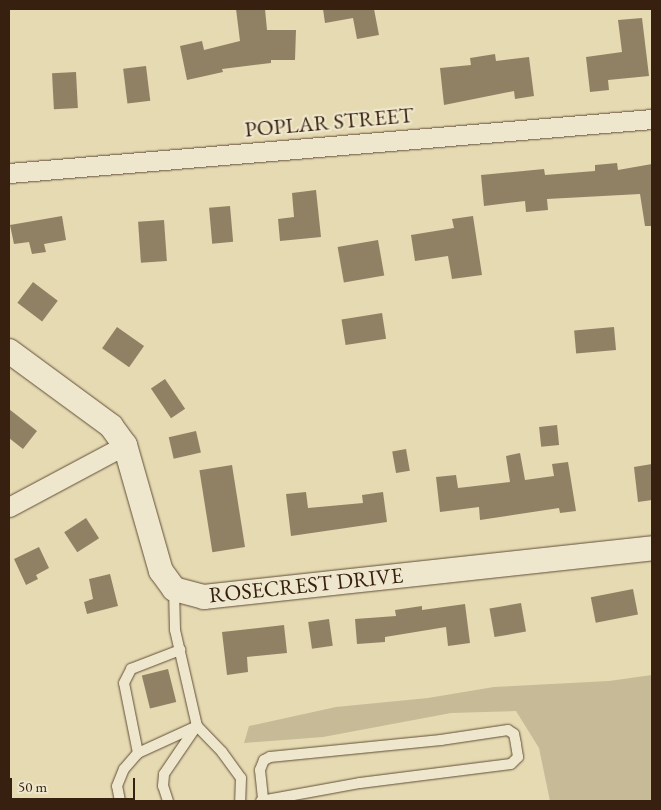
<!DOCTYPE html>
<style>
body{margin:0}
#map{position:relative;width:661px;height:810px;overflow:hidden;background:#e5dab2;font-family:"EB Garamond",serif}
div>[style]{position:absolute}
.green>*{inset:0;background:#c7ba96}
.building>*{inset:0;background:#918164;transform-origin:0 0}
.roads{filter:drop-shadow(0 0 1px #624e38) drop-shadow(0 0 1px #624e38)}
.service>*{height:10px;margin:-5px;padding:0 5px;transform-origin:5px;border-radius:5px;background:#eee7cd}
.minor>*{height:19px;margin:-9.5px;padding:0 9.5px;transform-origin:9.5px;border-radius:9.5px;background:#eee7cd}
.tertiary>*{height:24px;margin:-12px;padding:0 12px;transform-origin:12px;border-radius:12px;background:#eee7cd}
span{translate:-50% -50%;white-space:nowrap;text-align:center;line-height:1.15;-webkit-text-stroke:4.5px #eee7cd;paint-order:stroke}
.street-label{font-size:22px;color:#372010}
.frame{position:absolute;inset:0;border:10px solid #372010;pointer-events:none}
.scale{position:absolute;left:10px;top:778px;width:125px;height:22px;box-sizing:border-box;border:2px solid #372010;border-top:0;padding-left:6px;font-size:15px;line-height:18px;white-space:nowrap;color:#372010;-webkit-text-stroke:4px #eee7cd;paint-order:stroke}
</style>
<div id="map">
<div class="green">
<div style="clip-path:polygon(652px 675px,652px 801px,550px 801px,539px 748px,516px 711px,451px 713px,323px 737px,244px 743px,249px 726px,336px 707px,428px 698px,494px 687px,609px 681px)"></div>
</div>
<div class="building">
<div style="clip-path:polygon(236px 9px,265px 9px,267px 30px,296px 30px,295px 60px,271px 60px,271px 63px,222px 69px,223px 72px,187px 80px,180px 46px,202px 41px,204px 50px,240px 41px)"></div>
<div style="clip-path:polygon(323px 9px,374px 9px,379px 35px,357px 39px,353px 18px,325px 23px)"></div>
<div style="clip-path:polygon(642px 18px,649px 76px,608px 80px,609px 90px,590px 92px,586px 57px,622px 52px,618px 20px)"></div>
<div style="clip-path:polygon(495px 54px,496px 61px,529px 57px,534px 96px,515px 99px,514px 91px,444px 105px,440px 68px,471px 65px,470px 58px)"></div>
<div style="left:146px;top:66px;width:35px;height:23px;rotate:83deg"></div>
<div style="left:76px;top:72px;width:36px;height:24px;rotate:87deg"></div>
<div style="clip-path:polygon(617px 163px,618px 170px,652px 164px,652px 226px,645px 226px,640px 194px,547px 199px,548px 210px,526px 212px,525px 201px,484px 206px,481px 175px,544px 169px,545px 175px,595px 171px,595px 165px)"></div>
<div style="clip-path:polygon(316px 190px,321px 237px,280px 241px,278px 219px,294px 217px,292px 193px)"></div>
<div style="left:230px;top:206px;width:36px;height:21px;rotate:85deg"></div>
<div style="clip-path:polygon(62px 216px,66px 240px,44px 244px,46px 252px,32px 254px,29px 242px,14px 244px,10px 225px)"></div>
<div style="clip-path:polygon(473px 216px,482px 275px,452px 279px,448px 256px,415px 261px,411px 235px,454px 228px,452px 219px)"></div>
<div style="left:164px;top:220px;width:41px;height:26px;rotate:86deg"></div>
<div style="left:378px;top:240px;width:36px;height:41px;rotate:80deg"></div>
<div style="left:33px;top:282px;width:31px;height:26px;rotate:37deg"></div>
<div style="left:382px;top:313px;width:26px;height:41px;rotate:81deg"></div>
<div style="left:117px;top:327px;width:33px;height:26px;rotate:35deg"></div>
<div style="left:614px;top:327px;width:23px;height:40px;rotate:85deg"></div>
<div style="left:165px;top:379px;width:36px;height:17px;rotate:56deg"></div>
<div style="clip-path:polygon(9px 409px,37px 431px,23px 449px,9px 438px)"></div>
<div style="left:557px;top:425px;width:20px;height:18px;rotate:84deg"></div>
<div style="left:196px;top:431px;width:22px;height:28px;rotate:77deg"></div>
<div style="left:406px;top:449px;width:22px;height:14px;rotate:80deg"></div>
<div style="clip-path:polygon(520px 453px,525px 480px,554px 476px,552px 464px,568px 462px,576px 511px,560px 513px,559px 508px,480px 520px,479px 507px,440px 512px,436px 477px,456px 475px,458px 488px,510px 482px,506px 456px)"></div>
<div style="clip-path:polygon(652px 464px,652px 500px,638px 502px,634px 467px)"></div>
<div style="left:232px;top:465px;width:83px;height:33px;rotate:81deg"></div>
<div style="clip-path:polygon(306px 492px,308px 508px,363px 503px,362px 495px,383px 492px,387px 522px,291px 536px,286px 494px)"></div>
<div style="left:86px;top:518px;width:24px;height:26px;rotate:57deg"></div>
<div style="clip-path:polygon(39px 547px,49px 568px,36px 575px,38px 579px,26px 585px,14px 559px)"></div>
<div style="clip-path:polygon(110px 574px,118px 606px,87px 614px,84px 602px,93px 599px,89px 579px)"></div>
<div style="left:633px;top:589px;width:26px;height:43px;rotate:79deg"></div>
<div style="left:521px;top:603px;width:29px;height:32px;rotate:80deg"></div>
<div style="clip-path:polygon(465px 604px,470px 643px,448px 646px,446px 627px,385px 637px,385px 642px,357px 644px,355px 619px,396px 616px,395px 610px,422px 606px,422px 610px)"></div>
<div style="left:329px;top:619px;width:27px;height:21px;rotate:82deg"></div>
<div style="clip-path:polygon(284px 625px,287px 653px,247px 657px,248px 672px,227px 675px,222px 632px)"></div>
<div style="left:168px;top:669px;width:34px;height:27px;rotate:76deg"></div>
</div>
<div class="roads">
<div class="service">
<div style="left:174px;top:589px;width:41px;rotate:88.6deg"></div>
<div style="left:175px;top:630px;width:98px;rotate:77.1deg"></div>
<div style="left:197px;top:726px;width:36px;rotate:46deg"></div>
<div style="left:222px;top:752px;width:32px;rotate:54deg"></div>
<div style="left:241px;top:778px;width:23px;rotate:92deg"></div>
<div style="left:138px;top:753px;width:71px;rotate:-101.3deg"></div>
<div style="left:124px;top:683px;width:16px;rotate:-63deg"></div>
<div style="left:131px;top:669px;width:53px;rotate:-21.2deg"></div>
<div style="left:120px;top:801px;width:15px;rotate:-101deg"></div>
<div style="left:117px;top:786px;width:18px;rotate:-68deg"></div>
<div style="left:124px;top:769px;width:21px;rotate:-49deg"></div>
<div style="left:138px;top:753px;width:65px;rotate:-24.6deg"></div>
<div style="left:168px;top:801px;width:16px;rotate:-108deg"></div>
<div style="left:163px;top:786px;width:12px;rotate:-85deg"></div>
<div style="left:164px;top:774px;width:57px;rotate:-55.8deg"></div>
<div style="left:261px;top:801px;width:101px;rotate:-10.3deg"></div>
<div style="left:360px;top:783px;width:152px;rotate:-7.2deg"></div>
<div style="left:511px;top:764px;width:10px;rotate:-45deg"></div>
<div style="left:518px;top:757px;width:13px;rotate:-99deg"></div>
<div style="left:516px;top:744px;width:10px;rotate:-101deg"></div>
<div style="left:514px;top:734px;width:7px;rotate:-146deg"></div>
<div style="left:508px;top:730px;width:68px;rotate:171.5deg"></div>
<div style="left:441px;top:740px;width:172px;rotate:174.3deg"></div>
<div style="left:270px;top:757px;width:7px;rotate:153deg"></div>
<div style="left:264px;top:760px;width:11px;rotate:112deg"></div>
<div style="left:260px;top:770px;width:31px;rotate:84deg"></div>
</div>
<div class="minor">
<div style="left:9px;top:173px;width:645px;rotate:-4.8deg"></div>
<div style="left:9px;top:507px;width:132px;rotate:-28.1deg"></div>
</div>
<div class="tertiary">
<div style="left:9px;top:351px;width:127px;rotate:36.3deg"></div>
<div style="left:111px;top:426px;width:24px;rotate:54deg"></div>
<div style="left:125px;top:445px;width:131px;rotate:74.1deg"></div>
<div style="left:161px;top:571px;width:22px;rotate:54deg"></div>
<div style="left:174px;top:589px;width:31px;rotate:15deg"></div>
<div style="left:204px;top:597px;width:451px;rotate:-6.2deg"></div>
</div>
</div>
<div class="street-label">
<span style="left:329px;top:122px;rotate:-5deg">POPLAR STREET</span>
<span style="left:306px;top:585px;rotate:-6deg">ROSECREST DRIVE</span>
</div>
<div class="frame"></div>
<div class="scale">50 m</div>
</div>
